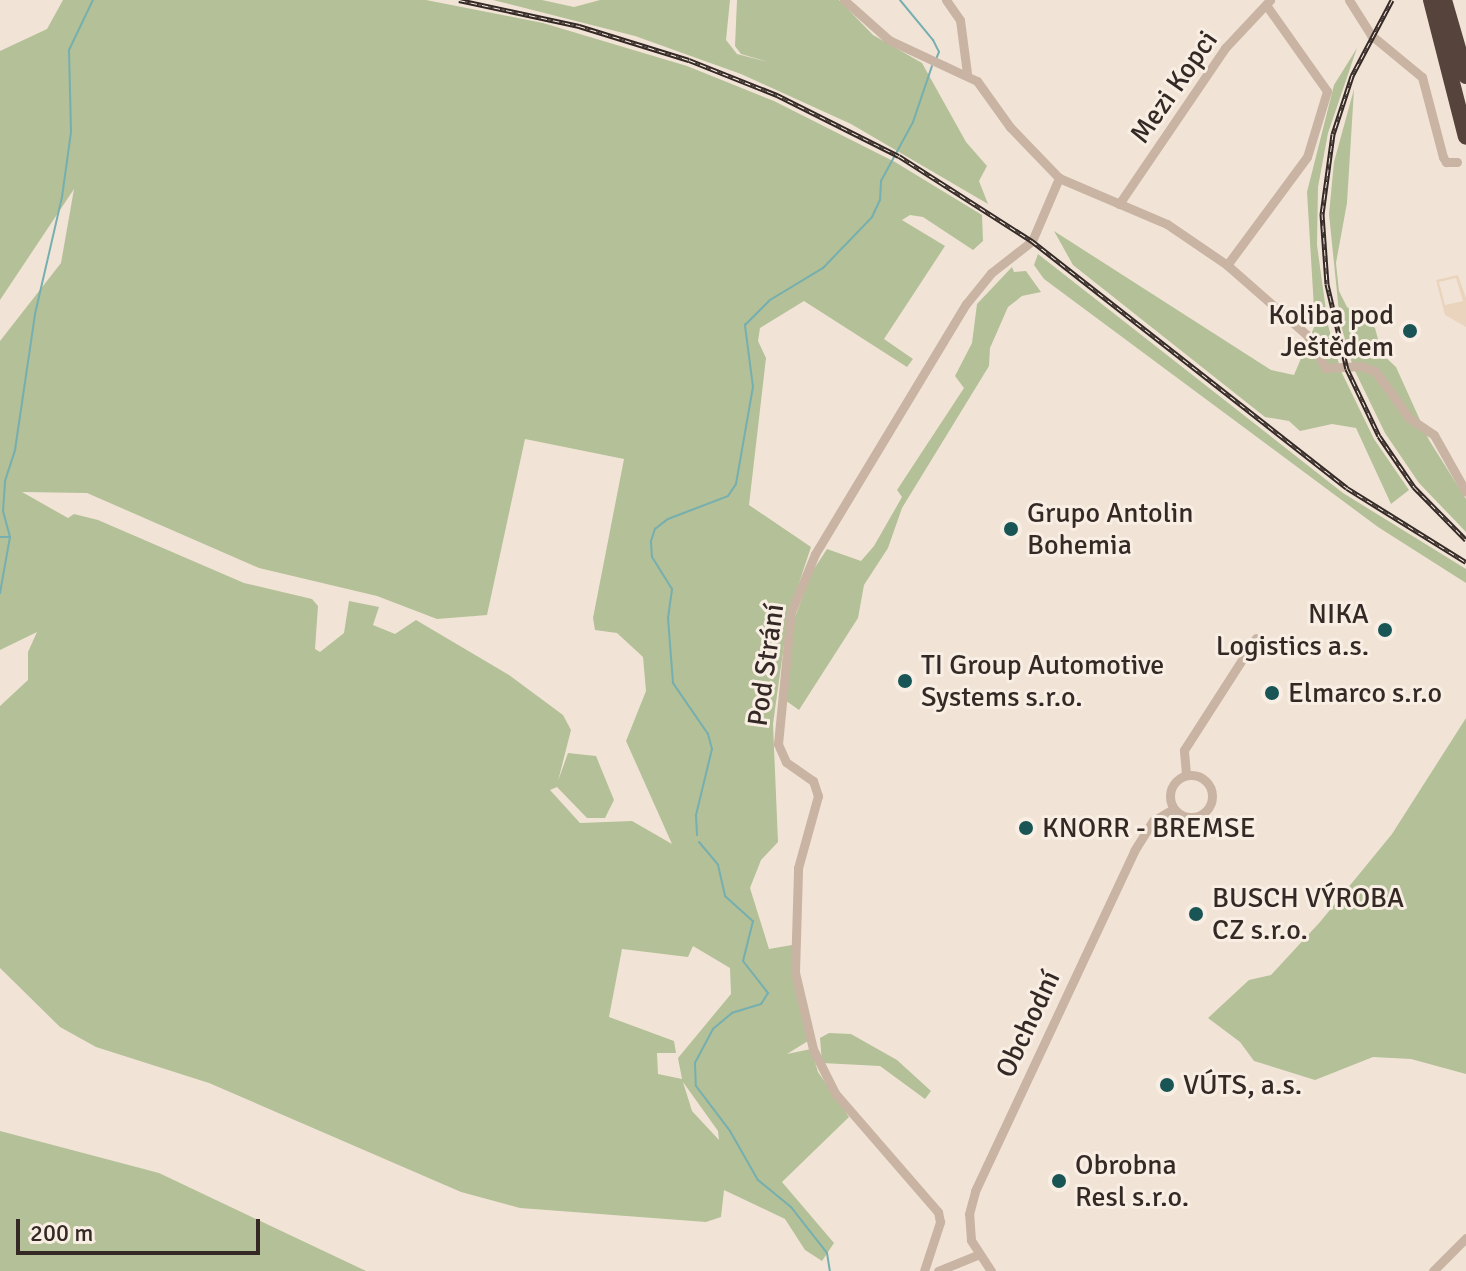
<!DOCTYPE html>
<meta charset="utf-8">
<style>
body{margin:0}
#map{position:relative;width:1466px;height:1271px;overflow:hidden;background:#f1e4d7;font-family:Signika,sans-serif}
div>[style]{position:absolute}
.green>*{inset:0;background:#b4c097}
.plaza>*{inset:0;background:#ead4bd}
.stream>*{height:2px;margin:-1px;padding:0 1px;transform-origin:1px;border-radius:1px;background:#75afaf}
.street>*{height:9px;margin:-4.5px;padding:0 4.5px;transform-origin:4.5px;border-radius:4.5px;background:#c9b3a3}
.street>.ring{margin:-4.5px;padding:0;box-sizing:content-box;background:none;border:9px solid #c9b3a3;border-radius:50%}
.highway>*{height:16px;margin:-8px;padding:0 8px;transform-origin:8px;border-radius:8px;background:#55433c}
.rail>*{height:5px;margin-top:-2.5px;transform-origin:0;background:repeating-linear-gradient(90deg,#f9eee3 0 6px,#342925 0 12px);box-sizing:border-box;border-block:2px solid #342925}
.dots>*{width:22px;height:22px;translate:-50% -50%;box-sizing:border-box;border:4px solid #f9eee3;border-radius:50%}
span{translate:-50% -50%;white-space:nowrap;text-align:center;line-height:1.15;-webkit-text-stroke:6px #f9eee3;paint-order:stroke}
.street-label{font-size:28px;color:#342925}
.poi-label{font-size:28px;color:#342925}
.right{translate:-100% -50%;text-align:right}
.left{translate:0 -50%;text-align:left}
.scale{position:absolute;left:16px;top:1219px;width:244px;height:36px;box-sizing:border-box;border:4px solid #342925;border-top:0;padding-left:10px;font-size:24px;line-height:28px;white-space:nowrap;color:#342925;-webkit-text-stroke:6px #f9eee3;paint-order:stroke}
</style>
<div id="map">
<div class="green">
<div style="clip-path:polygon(evenodd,63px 0,426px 0,543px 23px,687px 66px,774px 101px,895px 162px,982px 215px,983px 241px,973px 250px,923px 217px,910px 215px,902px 220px,945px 246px,884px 339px,913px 359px,907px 367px,804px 301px,760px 328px,758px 341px,766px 358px,749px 505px,811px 547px,788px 616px,773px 724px,778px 842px,761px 860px,750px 888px,769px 949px,792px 945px,808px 1041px,787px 1054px,811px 1049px,818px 1072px,849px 1117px,782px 1182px,834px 1243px,822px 1261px,805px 1250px,785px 1219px,724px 1190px,721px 1217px,706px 1222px,520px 1208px,461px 1192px,209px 1083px,96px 1047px,60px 1027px,0 968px,0 706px,28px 680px,28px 652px,37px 632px,0 650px,0 341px,61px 263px,74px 189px,0 300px,0 51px,47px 29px,63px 0,525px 439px,624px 459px,593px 618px,595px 630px,617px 633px,643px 657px,646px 691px,626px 741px,672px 844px,632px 821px,580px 823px,550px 790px,557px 787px,587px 818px,605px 818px,614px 800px,596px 756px,568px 753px,558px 781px,571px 730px,563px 715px,509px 675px,416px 620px,395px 634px,373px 625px,379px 607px,349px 601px,344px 633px,320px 652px,315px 649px,318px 606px,312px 599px,244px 583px,98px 520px,74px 514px,68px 518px,22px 492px,87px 493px,259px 568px,377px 596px,437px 619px,487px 615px,525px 439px,63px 0,693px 946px,730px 968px,731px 994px,678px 1058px,682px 1079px,658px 1074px,657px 1053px,676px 1053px,674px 1041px,609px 1017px,622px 949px,688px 957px,693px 946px,63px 0,683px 1082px,718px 1131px,719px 1140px,692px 1111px,683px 1082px)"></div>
<div style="clip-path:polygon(493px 0,542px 0,574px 7px,600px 0,730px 0,726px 40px,737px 54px,768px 62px,741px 54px,735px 46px,737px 0,839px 0,873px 35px,922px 63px,966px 142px,987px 166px,979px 181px,988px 204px,851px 124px,741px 74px,635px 36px)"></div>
<div style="clip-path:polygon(1357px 48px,1328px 133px,1318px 187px,1317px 245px,1328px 325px,1341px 371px,1374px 439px,1409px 490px,1391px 504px,1356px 428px,1332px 424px,1300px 431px,1289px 421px,1265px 417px,1073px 265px,1054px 231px,1271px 370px,1294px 375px,1315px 325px,1307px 192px,1334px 85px)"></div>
<div style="clip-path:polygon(1354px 89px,1347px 203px,1336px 263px,1339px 291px,1347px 307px,1375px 328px,1382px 354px,1396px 367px,1429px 440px,1466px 499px,1466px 532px,1419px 483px,1385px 433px,1353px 367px,1340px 322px,1329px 214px,1334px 162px)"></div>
<div style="clip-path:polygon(1038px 254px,1343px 493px,1466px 569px,1466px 583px,1378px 527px,1044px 279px,1034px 265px)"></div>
<div style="clip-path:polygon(1012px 267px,1014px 272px,1026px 271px,1041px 292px,1022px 296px,1008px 307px,990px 348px,989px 366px,902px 508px,888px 548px,864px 585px,858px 618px,799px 710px,785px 700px,795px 617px,812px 572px,827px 549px,861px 561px,874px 546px,902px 497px,897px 490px,964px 388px,955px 376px,972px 343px,977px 304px)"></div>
<div style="clip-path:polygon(1466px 718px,1466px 1074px,1411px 1059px,1373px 1057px,1315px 1080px,1254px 1061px,1240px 1042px,1208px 1018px,1249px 980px,1271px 975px,1320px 922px,1392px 834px)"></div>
<div style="clip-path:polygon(829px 1033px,851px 1034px,897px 1060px,931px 1091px,925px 1099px,880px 1066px,822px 1063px,820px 1038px)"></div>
<div style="clip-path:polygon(0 1131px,159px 1173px,366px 1271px,0 1271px)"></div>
</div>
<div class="plaza">
<div style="clip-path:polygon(evenodd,1458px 275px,1466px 298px,1466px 327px,1445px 315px,1436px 280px,1458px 275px,1456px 278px,1463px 301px,1445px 305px,1439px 282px,1456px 278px)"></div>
</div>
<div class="stream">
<div style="left:900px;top:0;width:52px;rotate:50.5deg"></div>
<div style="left:933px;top:40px;width:13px;rotate:63deg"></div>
<div style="left:939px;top:52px;width:8px;rotate:113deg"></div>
<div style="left:0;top:537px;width:10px"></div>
<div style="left:0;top:593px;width:57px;rotate:-79.9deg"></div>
<div style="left:10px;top:537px;width:27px;rotate:-105deg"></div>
<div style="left:3px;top:511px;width:30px;rotate:-86deg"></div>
<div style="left:5px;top:481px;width:33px;rotate:-72deg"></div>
<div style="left:15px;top:450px;width:137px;rotate:-81.6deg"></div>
<div style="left:35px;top:314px;width:120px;rotate:-77deg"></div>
<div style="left:62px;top:197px;width:66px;rotate:-82.1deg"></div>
<div style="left:71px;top:132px;width:82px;rotate:-91.4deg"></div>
<div style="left:69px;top:50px;width:55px;rotate:-64.4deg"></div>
<div style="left:697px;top:835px;width:20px;rotate:-93deg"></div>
<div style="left:696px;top:815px;width:68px;rotate:-76.4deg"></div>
<div style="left:712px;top:749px;width:16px;rotate:-105deg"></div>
<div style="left:708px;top:734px;width:62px;rotate:-124.5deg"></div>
<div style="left:673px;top:683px;width:65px;rotate:-94.4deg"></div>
<div style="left:668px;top:618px;width:29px;rotate:-82deg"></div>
<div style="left:672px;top:589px;width:38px;rotate:-122deg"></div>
<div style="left:652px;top:557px;width:16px;rotate:-94deg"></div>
<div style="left:651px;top:541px;width:13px;rotate:-72deg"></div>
<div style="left:655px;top:529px;width:16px;rotate:-38deg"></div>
<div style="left:668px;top:519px;width:64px;rotate:-21deg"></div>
<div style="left:728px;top:496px;width:14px;rotate:-56deg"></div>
<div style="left:736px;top:484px;width:98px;rotate:-80.1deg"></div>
<div style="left:753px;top:387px;width:63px;rotate:-97.4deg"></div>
<div style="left:745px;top:325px;width:35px;rotate:-45deg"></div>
<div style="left:770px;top:300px;width:62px;rotate:-31.1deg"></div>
<div style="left:823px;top:268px;width:71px;rotate:-46.1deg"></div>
<div style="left:872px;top:217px;width:19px;rotate:-65deg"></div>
<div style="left:880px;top:200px;width:19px;rotate:-87deg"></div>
<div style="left:881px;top:181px;width:67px;rotate:-61.5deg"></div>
<div style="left:913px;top:122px;width:59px;rotate:-71.3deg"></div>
<div style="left:699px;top:842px;width:30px;rotate:50deg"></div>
<div style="left:718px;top:865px;width:32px;rotate:77deg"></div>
<div style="left:725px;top:896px;width:38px;rotate:42deg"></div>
<div style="left:753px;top:921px;width:41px;rotate:104deg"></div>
<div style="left:743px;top:961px;width:41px;rotate:52deg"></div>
<div style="left:768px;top:993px;width:13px;rotate:122deg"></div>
<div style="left:761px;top:1004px;width:30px;rotate:163deg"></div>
<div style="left:732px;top:1013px;width:25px;rotate:140deg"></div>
<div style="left:713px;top:1029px;width:38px;rotate:118deg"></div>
<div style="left:695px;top:1063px;width:23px;rotate:88deg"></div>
<div style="left:696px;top:1086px;width:56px;rotate:52.9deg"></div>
<div style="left:730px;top:1131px;width:56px;rotate:60.3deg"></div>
<div style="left:758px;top:1180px;width:43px;rotate:39.3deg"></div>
<div style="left:791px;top:1207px;width:58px;rotate:52deg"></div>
<div style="left:827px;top:1253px;width:18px;rotate:81deg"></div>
</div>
<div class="street">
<div style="left:844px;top:0;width:60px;rotate:41.6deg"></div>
<div style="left:889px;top:40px;width:97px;rotate:25deg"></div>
<div style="left:977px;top:81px;width:57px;rotate:54.3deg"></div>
<div style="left:1010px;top:127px;width:71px;rotate:46.1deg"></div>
<div style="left:1059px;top:178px;width:117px;rotate:23.1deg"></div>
<div style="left:1167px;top:224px;width:73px;rotate:34.3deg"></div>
<div style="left:1227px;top:265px;width:106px;rotate:41.2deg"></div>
<div style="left:1307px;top:335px;width:38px;rotate:61deg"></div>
<div style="left:1325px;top:368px;width:36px;rotate:-3deg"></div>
<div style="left:1361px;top:366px;width:15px;rotate:20deg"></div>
<div style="left:1375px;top:371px;width:58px;rotate:54.1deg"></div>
<div style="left:1409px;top:418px;width:30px;rotate:34deg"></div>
<div style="left:1434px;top:435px;width:65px;rotate:60.7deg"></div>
<div style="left:946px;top:0;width:24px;rotate:55deg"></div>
<div style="left:960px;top:20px;width:53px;rotate:82.5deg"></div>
<div style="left:1349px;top:0;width:41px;rotate:57.8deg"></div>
<div style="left:1371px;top:35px;width:66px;rotate:39.5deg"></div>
<div style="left:1422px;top:77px;width:83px;rotate:75.3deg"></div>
<div style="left:1443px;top:157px;width:6px;rotate:59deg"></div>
<div style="left:1446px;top:162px;width:11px"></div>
<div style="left:1119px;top:204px;width:189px;rotate:-55.8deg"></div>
<div style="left:1225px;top:48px;width:66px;rotate:-46.8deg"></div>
<div style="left:1227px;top:265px;width:134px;rotate:-53.5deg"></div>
<div style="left:1307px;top:157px;width:69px;rotate:-73.1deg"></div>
<div style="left:1327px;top:91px;width:105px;rotate:-125.3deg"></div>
<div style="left:1186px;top:774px;width:24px;rotate:-95deg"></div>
<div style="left:1184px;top:750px;width:133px;rotate:-57.3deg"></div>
<div class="ring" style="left:1170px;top:775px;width:33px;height:33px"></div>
<div style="left:924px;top:1271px;width:52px;rotate:-71.9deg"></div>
<div style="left:940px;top:1222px;width:10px;rotate:-101deg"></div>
<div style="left:938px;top:1212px;width:157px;rotate:-130.9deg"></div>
<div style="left:835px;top:1093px;width:49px;rotate:-116.6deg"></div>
<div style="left:813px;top:1049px;width:79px;rotate:-103.2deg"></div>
<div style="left:795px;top:972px;width:104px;rotate:-88.3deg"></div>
<div style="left:798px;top:868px;width:75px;rotate:-74.5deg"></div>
<div style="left:818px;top:796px;width:16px;rotate:-108deg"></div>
<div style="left:813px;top:781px;width:33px;rotate:-145deg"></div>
<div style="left:786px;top:762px;width:20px;rotate:-114deg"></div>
<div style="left:778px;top:744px;width:133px;rotate:-84.4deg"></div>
<div style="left:791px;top:612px;width:63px;rotate:-67.5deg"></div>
<div style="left:815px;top:554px;width:292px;rotate:-58.9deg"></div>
<div style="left:966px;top:304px;width:40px;rotate:-51deg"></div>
<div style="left:991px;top:273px;width:52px;rotate:-38deg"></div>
<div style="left:1032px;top:241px;width:69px;rotate:-66.8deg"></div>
<div style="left:938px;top:1271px;width:42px;rotate:-22.3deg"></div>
<div style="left:991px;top:1271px;width:37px;rotate:-123deg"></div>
<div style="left:971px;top:1240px;width:26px;rotate:-94deg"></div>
<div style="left:969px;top:1214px;width:24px;rotate:-75deg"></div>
<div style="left:975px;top:1191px;width:375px;rotate:-64.9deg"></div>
<div style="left:1134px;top:851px;width:36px;rotate:-58deg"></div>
<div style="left:1153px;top:821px;width:23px;rotate:-31deg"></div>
<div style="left:1433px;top:1271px;width:47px;rotate:-45deg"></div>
</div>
<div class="highway">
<div style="left:1431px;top:0;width:141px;rotate:75.7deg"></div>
<div style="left:1444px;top:0;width:79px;rotate:73.9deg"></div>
</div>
<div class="rail">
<div style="left:459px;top:0;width:123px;rotate:12.2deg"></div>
<div style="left:579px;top:26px;width:115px;rotate:17.2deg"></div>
<div style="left:689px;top:60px;width:95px;rotate:21.7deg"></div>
<div style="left:777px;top:95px;width:136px;rotate:26.6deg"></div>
<div style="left:899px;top:156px;width:158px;rotate:32.6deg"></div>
<div style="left:1032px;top:241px;width:400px;rotate:38.1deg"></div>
<div style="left:1347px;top:488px;width:140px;rotate:31.9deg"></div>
<div style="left:1392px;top:0;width:86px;rotate:117.8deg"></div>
<div style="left:1352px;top:76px;width:61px;rotate:108.1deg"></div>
<div style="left:1333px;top:134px;width:81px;rotate:97.8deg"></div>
<div style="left:1322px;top:214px;width:70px;rotate:85.9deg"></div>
<div style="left:1327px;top:284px;width:87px;rotate:76.8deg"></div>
<div style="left:1347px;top:369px;width:74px;rotate:64.5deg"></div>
<div style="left:1379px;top:436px;width:62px;rotate:55.5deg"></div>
<div style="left:1414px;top:487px;width:74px;rotate:45.5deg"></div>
</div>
<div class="dots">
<div style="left:1410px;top:331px;background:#1a5556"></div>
<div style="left:1011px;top:529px;background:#1a5556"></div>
<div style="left:1385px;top:630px;background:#1a5556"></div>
<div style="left:905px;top:681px;background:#1a5556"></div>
<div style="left:1272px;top:693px;background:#1a5556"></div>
<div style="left:1026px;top:828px;background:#1a5556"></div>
<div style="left:1196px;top:914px;background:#1a5556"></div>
<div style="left:1167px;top:1085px;background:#1a5556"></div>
<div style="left:1059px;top:1181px;background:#1a5556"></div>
</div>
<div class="street-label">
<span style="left:1174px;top:87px;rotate:-55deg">Mezi Kopci</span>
<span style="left:766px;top:665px;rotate:-82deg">Pod Strání</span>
<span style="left:1028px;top:1024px;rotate:-65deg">Obchodní</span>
</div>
<div class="poi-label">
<span class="right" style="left:1394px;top:331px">Koliba pod<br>Ještědem</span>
<span class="left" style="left:1027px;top:529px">Grupo Antolin<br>Bohemia</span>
<span class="right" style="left:1369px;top:630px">NIKA<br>Logistics a.s.</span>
<span class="left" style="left:921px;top:681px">TI Group Automotive<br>Systems s.r.o.</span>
<span class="left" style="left:1288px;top:693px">Elmarco s.r.o</span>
<span class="left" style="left:1042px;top:828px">KNORR - BREMSE</span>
<span class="left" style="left:1212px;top:914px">BUSCH VÝROBA<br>CZ s.r.o.</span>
<span class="left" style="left:1183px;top:1085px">VÚTS, a.s.</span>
<span class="left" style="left:1075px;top:1181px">Obrobna<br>Resl s.r.o.</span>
</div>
<div class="scale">200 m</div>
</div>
